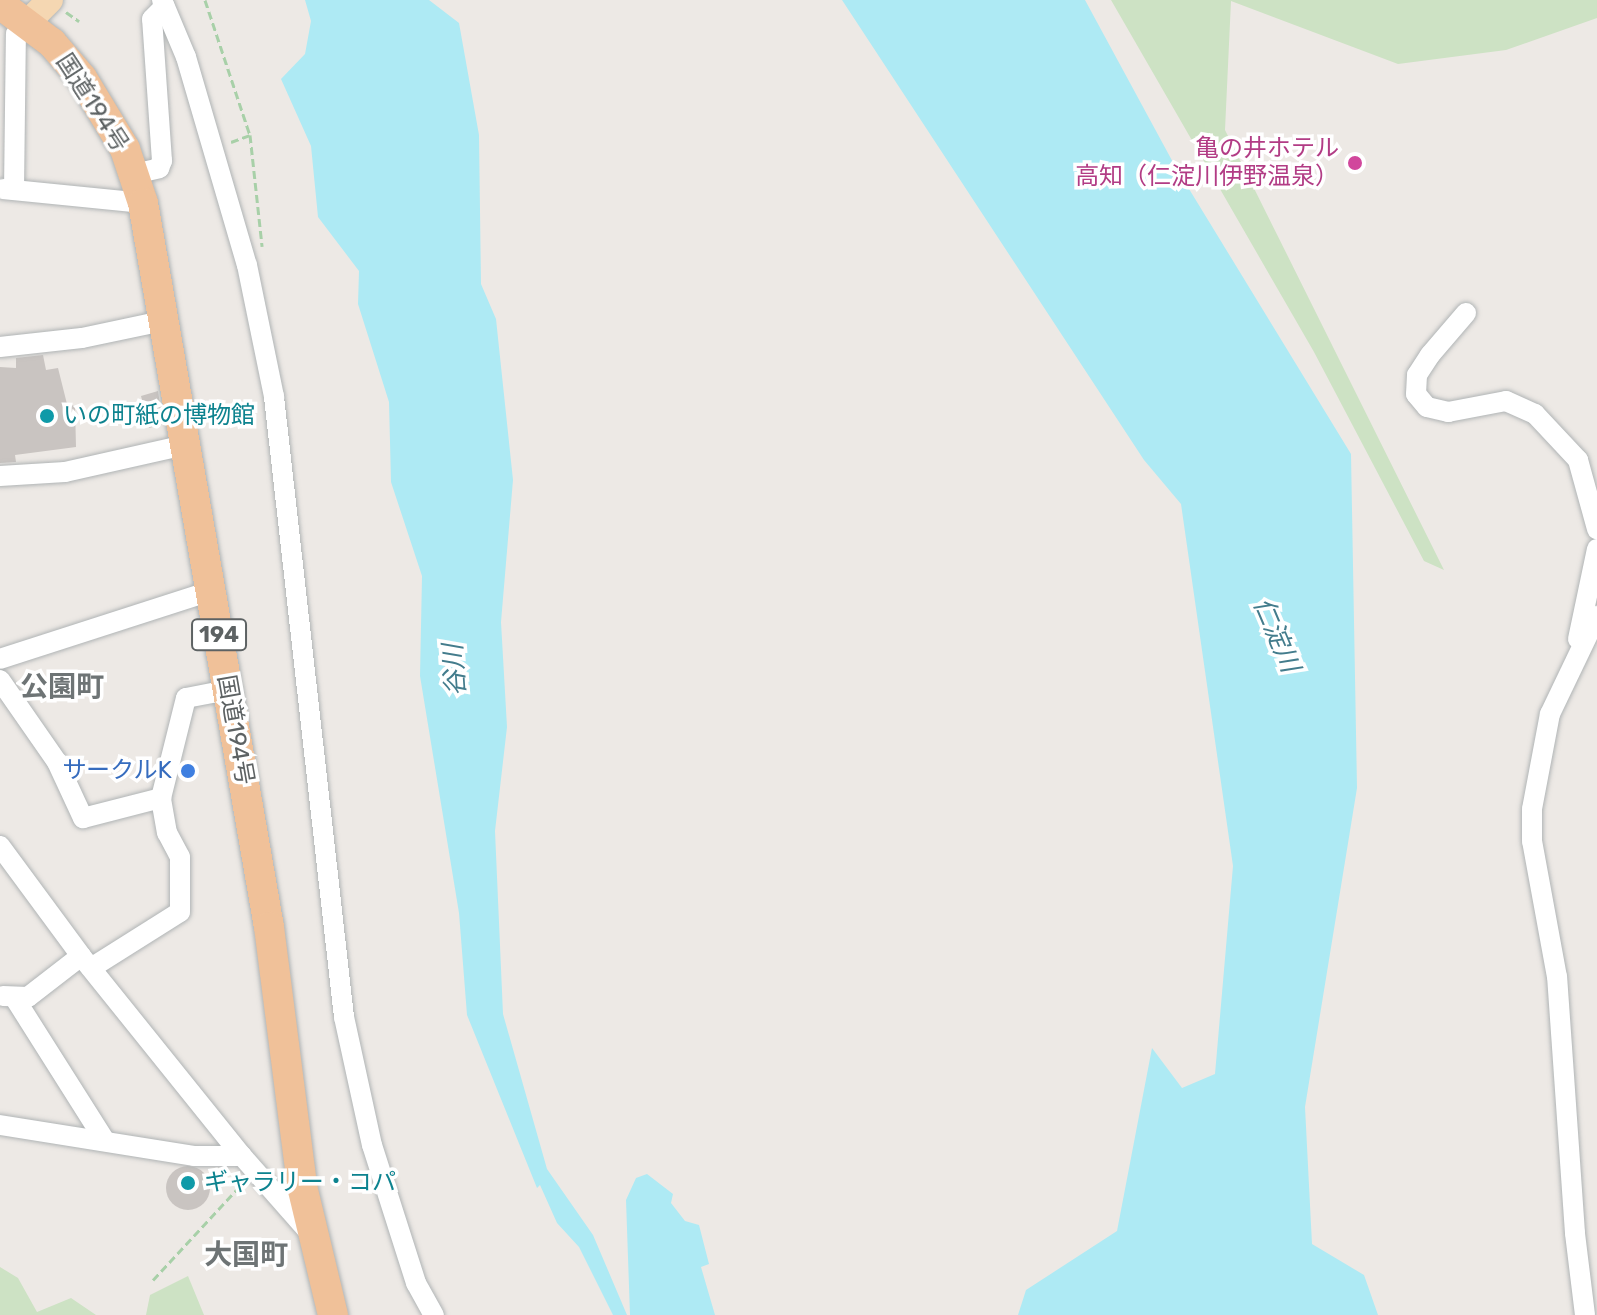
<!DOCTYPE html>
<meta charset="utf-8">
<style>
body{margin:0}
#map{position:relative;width:1597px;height:1315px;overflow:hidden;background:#ede9e5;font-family:Rubik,"Noto Sans JP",sans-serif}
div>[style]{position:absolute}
.green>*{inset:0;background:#cde2c4}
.water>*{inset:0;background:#aeeaf4}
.building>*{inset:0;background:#c9c4c1}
.round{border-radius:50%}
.path>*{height:3px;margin-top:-1.5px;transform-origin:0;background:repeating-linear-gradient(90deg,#a8d0a8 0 8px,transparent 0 12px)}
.roads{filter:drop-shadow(0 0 2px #b0b4b5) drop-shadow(0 0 2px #b0b4b5)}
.minor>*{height:20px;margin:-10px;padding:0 10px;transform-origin:10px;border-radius:10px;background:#fff}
.major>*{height:26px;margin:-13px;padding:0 13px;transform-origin:13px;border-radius:13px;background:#f5d7b2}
.highway>*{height:30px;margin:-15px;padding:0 15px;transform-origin:15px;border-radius:15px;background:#f0c199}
.dots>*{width:22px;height:22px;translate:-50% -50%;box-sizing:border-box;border:4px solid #fff;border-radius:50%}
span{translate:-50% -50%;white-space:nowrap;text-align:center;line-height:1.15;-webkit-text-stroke:7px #fff;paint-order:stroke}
.shield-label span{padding:2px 6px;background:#fff;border:2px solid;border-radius:6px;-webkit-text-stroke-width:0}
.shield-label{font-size:22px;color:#5d6263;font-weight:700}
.street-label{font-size:24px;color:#5d6263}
.hotel-label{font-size:24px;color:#b23c85}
.right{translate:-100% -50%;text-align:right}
.culture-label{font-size:24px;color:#0d838f}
.left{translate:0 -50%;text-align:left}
.shop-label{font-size:24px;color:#366cbe}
.water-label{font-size:26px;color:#437c8c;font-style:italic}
.quarter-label{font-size:28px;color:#6e7475;font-weight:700}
</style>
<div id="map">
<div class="green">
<div style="clip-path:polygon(1111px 0,1597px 0,1597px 18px,1506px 50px,1398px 64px,1231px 1px,1225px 130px,1444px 570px,1424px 561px,1314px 352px)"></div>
<div style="clip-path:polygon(0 1267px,18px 1278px,37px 1312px,71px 1298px,96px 1315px,0 1315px)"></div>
<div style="clip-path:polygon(188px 1276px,204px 1315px,146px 1315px,150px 1295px)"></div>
</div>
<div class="water">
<div style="clip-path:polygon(305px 0,429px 0,459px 23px,479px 135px,481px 284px,496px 319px,513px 480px,501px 622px,507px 727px,495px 831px,503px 1014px,547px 1169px,593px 1235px,627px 1315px,613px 1315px,579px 1247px,557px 1223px,540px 1185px,537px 1188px,467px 1015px,459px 913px,420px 676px,422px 576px,391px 482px,389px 402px,358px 304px,359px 271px,318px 217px,311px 146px,281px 79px,305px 54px,311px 21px)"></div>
<div style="clip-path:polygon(842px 0,1085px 0,1175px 166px,1351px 454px,1357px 788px,1305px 1107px,1312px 1244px,1364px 1275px,1378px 1315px,1018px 1315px,1026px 1290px,1117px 1231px,1152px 1048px,1182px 1088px,1215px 1074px,1233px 866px,1181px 504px,1144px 460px)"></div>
<div style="clip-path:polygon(647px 1174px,673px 1194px,671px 1203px,685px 1221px,699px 1225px,709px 1264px,701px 1267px,715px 1315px,630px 1315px,626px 1200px,636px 1178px)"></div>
</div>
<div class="building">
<div style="clip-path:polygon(43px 355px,46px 370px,58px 368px,67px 404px,75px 406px,76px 447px,15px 455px,16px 462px,0 463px,0 367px,16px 368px,16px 358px)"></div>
<div style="clip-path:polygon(158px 391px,163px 424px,149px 428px,141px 396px)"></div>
<div class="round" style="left:166px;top:1166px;width:44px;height:44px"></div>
</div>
<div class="path">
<div style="left:205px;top:0;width:142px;rotate:71.6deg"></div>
<div style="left:250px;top:135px;width:112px;rotate:83.8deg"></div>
<div style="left:66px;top:12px;width:16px;rotate:35deg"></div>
<div style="left:231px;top:142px;width:20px;rotate:-20deg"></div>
<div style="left:153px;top:1280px;width:129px;rotate:-47.2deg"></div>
</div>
<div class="roads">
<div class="minor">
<div style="left:162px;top:0;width:62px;rotate:67.2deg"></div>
<div style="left:186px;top:57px;width:217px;rotate:73.7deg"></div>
<div style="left:247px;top:265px;width:135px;rotate:78.4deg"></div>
<div style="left:274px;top:397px;width:624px;rotate:83.56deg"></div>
<div style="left:344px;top:1017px;width:131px;rotate:77.7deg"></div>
<div style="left:372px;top:1145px;width:145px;rotate:72.3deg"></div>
<div style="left:416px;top:1283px;width:37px;rotate:61deg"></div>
<div style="left:134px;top:174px;width:26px;rotate:-13deg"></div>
<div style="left:159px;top:168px;width:8px;rotate:-67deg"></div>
<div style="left:162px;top:161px;width:142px;rotate:-94deg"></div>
<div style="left:152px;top:19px;width:18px;rotate:-45deg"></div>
<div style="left:3px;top:189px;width:141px;rotate:5.7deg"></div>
<div style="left:14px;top:190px;width:156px;rotate:-89.3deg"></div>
<div style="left:16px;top:34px;width:17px;rotate:-45deg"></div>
<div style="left:1466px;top:313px;width:55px;rotate:130.6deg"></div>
<div style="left:1430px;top:355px;width:24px;rotate:123deg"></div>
<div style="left:1417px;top:375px;width:19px;rotate:93deg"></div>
<div style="left:1416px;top:394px;width:17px;rotate:50deg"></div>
<div style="left:1427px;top:407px;width:22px;rotate:13deg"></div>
<div style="left:1448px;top:412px;width:59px;rotate:-10.7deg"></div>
<div style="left:1506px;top:401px;width:32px;rotate:24deg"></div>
<div style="left:1535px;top:414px;width:63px;rotate:46.9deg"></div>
<div style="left:1578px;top:460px;width:72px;rotate:74.6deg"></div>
<div style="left:0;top:347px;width:82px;rotate:-6.3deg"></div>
<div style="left:82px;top:338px;width:83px;rotate:-11.9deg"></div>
<div style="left:0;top:476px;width:65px;rotate:-3.5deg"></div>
<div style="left:65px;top:472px;width:123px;rotate:-12.7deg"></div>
<div style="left:1578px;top:639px;width:92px;rotate:-78.1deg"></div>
<div style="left:0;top:659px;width:222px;rotate:-17.9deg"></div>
<div style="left:0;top:680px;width:100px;rotate:55.2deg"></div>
<div style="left:57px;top:762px;width:62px;rotate:65.1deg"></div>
<div style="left:83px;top:818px;width:81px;rotate:-14.4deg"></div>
<div style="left:161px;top:798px;width:103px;rotate:-76deg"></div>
<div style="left:186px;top:698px;width:43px;rotate:-10.8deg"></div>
<div style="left:0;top:846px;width:137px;rotate:53.6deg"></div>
<div style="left:81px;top:956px;width:257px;rotate:51.2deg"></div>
<div style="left:91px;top:968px;width:105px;rotate:-32.2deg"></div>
<div style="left:180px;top:912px;width:55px;rotate:-90deg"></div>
<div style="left:180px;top:857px;width:27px;rotate:-118deg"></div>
<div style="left:167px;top:833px;width:36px;rotate:-100deg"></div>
<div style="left:3px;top:996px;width:25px;rotate:2deg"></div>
<div style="left:28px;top:997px;width:67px;rotate:-37.7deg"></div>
<div style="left:14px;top:997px;width:170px;rotate:57.7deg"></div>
<div style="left:0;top:1125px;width:196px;rotate:9.1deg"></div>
<div style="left:194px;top:1156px;width:48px"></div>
<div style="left:242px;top:1156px;width:103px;rotate:48.6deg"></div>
<div style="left:1585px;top:1315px;width:83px;rotate:-97deg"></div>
<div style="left:1575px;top:1233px;width:257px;rotate:-94deg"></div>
<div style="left:1557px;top:977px;width:138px;rotate:-100.4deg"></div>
<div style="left:1532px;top:841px;width:32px;rotate:-90deg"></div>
<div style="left:1532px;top:809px;width:97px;rotate:-79.3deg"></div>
<div style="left:1550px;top:714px;width:109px;rotate:-64.4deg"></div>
</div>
<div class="major">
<div style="left:28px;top:22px;width:31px;rotate:-45deg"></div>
</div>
<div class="highway">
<div style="left:0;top:4px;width:65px;rotate:36.9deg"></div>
<div style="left:52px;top:43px;width:46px;rotate:49.4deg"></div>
<div style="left:82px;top:78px;width:83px;rotate:58.8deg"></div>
<div style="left:125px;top:149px;width:57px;rotate:71.6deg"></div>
<div style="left:143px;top:203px;width:735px;rotate:80.13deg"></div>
<div style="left:269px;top:927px;width:261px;rotate:82.7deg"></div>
<div style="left:302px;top:1186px;width:133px;rotate:76.5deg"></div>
</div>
</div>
<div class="dots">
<div style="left:1355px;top:163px;background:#d1479c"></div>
<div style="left:47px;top:416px;background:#0f9aa8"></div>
<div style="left:188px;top:771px;background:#3f7fe0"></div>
<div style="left:188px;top:1183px;background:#0f9aa8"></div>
</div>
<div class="shield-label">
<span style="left:219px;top:635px">194</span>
</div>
<div class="street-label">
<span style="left:92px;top:103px;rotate:57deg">国道194号</span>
<span style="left:235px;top:730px;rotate:80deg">国道194号</span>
</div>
<div class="hotel-label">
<span class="right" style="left:1339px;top:163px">亀の井ホテル<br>高知（仁淀川伊野温泉）</span>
</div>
<div class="culture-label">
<span class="left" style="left:63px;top:416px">いの町紙の博物館</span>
<span class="left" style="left:204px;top:1183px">ギャラリー・コパ</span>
</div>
<div class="shop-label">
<span class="right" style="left:172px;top:771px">サークルK</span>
</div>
<div class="water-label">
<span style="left:1276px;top:635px;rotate:67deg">仁淀川</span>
<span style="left:455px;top:670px;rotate:-94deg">谷川</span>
</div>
<div class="quarter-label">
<span style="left:62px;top:687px">公園町</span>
<span style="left:246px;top:1255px">大国町</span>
</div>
</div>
